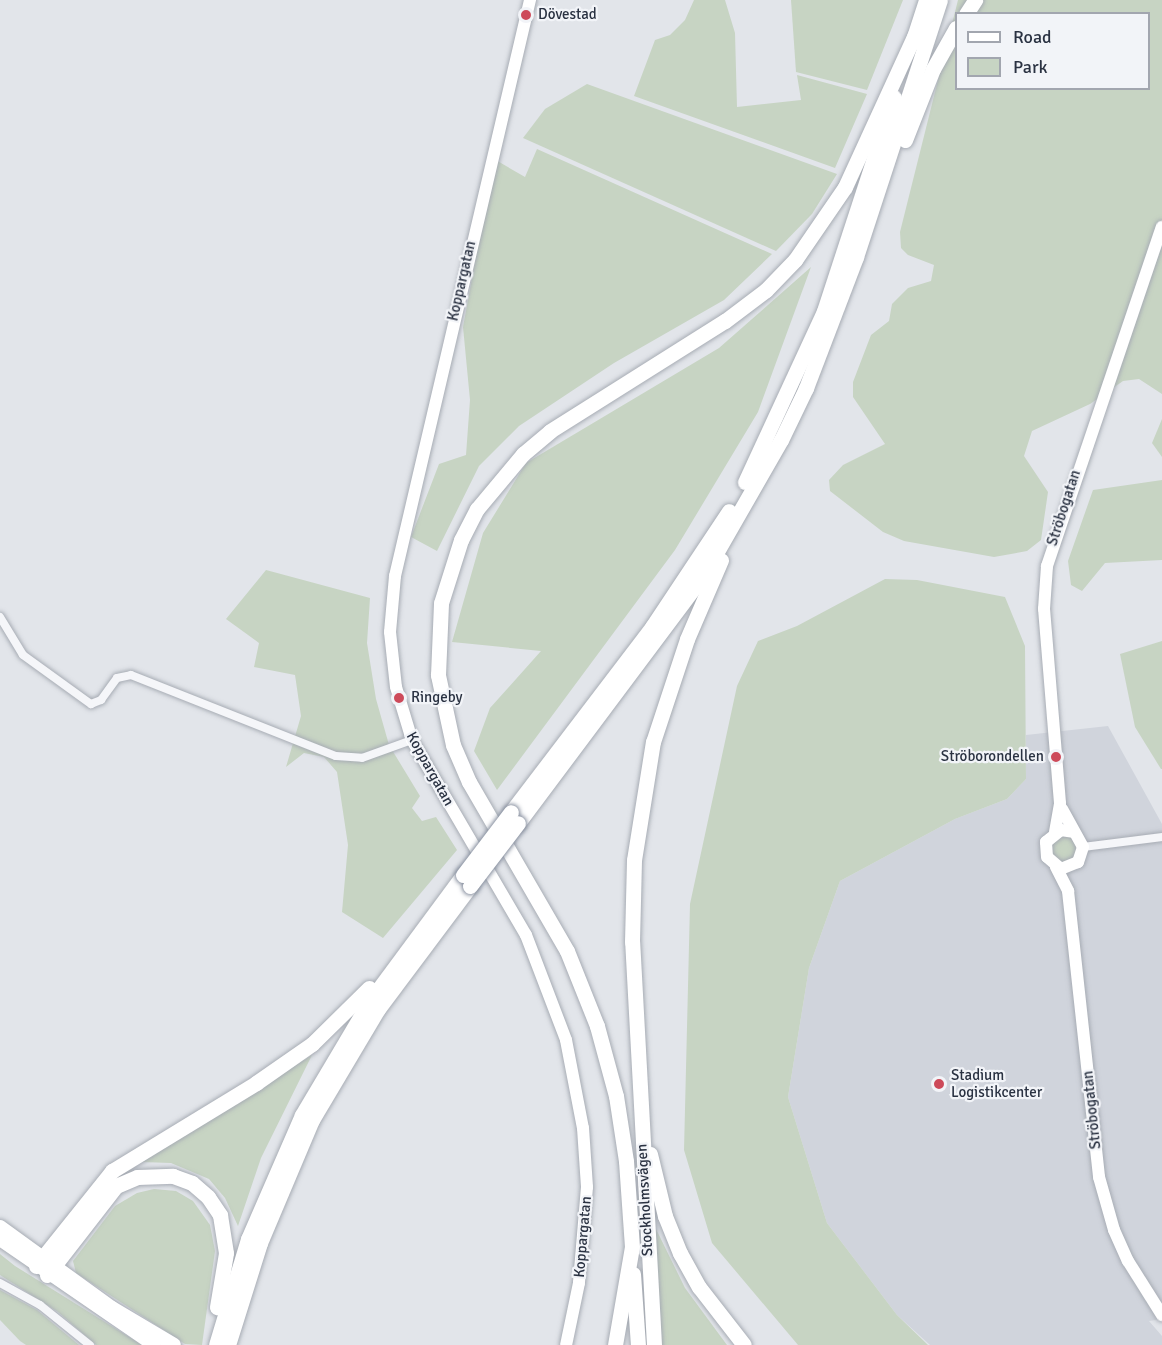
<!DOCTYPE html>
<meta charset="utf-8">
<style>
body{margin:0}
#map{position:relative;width:1162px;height:1345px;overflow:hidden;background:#e2e5ea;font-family:Signika,sans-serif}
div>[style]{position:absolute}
.built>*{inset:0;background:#d0d4dc}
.green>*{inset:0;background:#c7d4c3}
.roads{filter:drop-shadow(0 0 2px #a7acb4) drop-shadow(0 0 2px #a7acb4)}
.street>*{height:8px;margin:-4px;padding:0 4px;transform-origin:4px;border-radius:4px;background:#f5f6f9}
.secondary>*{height:12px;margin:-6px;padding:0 6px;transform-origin:6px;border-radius:6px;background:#fff}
.primary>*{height:14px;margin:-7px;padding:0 7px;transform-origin:7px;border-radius:7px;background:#fff}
.highway>*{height:15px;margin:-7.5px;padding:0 7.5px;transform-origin:7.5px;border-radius:7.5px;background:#fff}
.bridges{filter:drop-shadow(0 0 2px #8a92a1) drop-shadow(0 0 2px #8a92a1)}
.highway-bridge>*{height:15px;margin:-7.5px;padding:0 7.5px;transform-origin:7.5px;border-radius:7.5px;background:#fff}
.dots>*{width:16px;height:16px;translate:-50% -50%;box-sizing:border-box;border:3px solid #f2f4f8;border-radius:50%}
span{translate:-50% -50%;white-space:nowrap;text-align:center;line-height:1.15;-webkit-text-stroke:4.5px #f2f4f8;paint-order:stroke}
.poi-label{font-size:15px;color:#2a3242}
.left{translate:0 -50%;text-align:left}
.right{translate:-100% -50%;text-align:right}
.street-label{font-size:15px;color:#2a3242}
.legend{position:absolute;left:955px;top:12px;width:195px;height:78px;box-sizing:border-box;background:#f2f4f8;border:2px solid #a2a6af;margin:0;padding:8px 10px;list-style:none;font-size:18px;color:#2a3242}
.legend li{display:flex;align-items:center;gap:12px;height:30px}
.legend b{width:30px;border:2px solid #a2a6af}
</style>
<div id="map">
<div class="built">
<div style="clip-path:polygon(1108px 726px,1162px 824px,1162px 1319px,1149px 1321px,1162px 1336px,1162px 1345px,930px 1345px,897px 1315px,827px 1223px,788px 1097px,809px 968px,840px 881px,955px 819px,1007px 799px,1026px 779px,1026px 735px)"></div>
</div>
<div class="green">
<div style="clip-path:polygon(694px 0,725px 0,735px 33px,737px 107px,801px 100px,797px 75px,867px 94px,835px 168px,634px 96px,655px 40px,670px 35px,685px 20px)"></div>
<div style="clip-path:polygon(791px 0,903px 0,867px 90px,796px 72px)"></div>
<div style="clip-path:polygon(evenodd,958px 0,1162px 0,1162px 394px,1139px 379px,1123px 381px,1090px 404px,1032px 431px,1024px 456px,1048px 492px,1041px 540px,1027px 551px,994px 557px,904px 541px,883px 532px,830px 491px,829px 480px,843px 465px,885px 444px,853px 397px,853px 382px,871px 335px,889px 321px,892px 304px,908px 288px,931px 281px,934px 265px,908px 255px,901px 248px,900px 232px,958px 0,956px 14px,1148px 14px,1148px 88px,956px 88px,956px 14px)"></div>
<div style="clip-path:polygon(587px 84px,837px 174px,812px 214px,776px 251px,523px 138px,545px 109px)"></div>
<div style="clip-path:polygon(537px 149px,772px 254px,724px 300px,614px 363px,519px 426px,479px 466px,437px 551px,411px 537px,439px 464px,466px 455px,470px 400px,463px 327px,494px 159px,525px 177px)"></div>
<div style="clip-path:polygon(811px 267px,758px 412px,675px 550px,497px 790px,474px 751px,490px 708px,541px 651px,452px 642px,483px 533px,526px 463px,719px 348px)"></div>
<div style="clip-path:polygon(1162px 419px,1162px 457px,1152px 443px)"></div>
<div style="clip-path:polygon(1162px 480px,1162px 560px,1105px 563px,1082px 591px,1071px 585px,1068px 561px,1093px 490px)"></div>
<div style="clip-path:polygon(266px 570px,370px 598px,367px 643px,376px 699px,389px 745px,420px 796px,412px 808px,422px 821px,436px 817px,457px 850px,383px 938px,342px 912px,348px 845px,337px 772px,324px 757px,304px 753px,286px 767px,301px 716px,295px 675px,254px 667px,259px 643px,226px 619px)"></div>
<div style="clip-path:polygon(885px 579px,917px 580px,1005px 597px,1025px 646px,1026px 779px,1007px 799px,955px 819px,840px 881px,809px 968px,788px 1097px,827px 1223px,897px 1315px,928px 1345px,798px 1345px,712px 1243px,684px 1150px,690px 904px,737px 686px,758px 641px,797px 626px)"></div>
<div style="clip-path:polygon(1162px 641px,1162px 769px,1161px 769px,1135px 727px,1120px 654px)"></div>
<div style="clip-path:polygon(1068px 835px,1077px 843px,1078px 854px,1065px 864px,1054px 861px,1049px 845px,1057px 836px)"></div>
<div style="clip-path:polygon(312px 1055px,261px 1158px,238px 1226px,225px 1198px,209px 1179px,171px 1163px,142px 1162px)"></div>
<div style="clip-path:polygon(154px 1189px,176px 1191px,193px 1201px,210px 1225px,215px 1251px,202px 1345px,185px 1344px,76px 1273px,73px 1261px,115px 1206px,137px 1193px)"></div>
<div style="clip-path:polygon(655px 1227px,685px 1288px,727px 1345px,662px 1345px)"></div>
<div style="clip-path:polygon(0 1254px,15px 1266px,142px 1345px,96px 1345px,58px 1312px,0 1275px)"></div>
<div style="clip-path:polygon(0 1290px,37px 1310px,79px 1345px,26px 1345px,20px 1341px,0 1320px)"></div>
</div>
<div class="roads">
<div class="street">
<div style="left:0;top:617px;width:44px;rotate:58.8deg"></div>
<div style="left:23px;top:655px;width:84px;rotate:35.8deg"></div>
<div style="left:91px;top:704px;width:11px;rotate:-22deg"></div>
<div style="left:101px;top:700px;width:27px;rotate:-54deg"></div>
<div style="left:117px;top:678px;width:14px;rotate:-12deg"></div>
<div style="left:131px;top:675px;width:220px;rotate:21.6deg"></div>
<div style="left:336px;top:756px;width:26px;rotate:4deg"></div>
<div style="left:362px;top:758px;width:53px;rotate:-19.8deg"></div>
<div style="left:1083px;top:847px;width:80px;rotate:-7.2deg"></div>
<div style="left:0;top:1283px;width:46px;rotate:28.8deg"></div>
<div style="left:40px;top:1305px;width:64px;rotate:38.7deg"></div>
</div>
<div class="secondary">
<div style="left:530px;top:0;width:592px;rotate:103.19deg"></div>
<div style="left:395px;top:576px;width:56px;rotate:95.1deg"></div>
<div style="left:390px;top:632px;width:55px;rotate:83.8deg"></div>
<div style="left:396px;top:687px;width:55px;rotate:73.2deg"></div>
<div style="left:412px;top:740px;width:226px;rotate:59.7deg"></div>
<div style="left:526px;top:935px;width:112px;rotate:69.1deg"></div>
<div style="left:566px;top:1040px;width:90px;rotate:79.1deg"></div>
<div style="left:583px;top:1128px;width:59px;rotate:86.1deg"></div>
<div style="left:587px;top:1187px;width:96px;rotate:94.8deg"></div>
<div style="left:579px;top:1283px;width:63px;rotate:101.8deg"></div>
<div style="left:1062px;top:809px;width:43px;rotate:61.1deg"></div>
<div style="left:1083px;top:847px;width:16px;rotate:108deg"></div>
<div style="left:1078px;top:862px;width:18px;rotate:158deg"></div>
<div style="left:1061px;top:869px;width:18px;rotate:-139deg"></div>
<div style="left:1047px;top:857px;width:15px;rotate:-94deg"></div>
<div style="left:1046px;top:842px;width:19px;rotate:-39deg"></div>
<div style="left:1061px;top:830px;width:12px;rotate:9deg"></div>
<div style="left:1055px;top:832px;width:29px;rotate:-80deg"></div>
<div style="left:1060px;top:803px;width:195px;rotate:-94.7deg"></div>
<div style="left:1044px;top:609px;width:43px;rotate:-86deg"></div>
<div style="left:1047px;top:566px;width:358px;rotate:-71.3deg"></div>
<div style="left:1056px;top:867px;width:27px;rotate:63deg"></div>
<div style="left:1068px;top:891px;width:288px;rotate:83.8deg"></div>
<div style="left:1099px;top:1177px;width:55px;rotate:74.2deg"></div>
<div style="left:1114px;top:1230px;width:34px;rotate:66deg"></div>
<div style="left:1128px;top:1261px;width:64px;rotate:57.8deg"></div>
</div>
<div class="primary">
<div style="left:0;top:1227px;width:138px;rotate:35.9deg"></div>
<div style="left:112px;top:1308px;width:72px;rotate:30.8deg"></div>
<div style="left:0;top:1239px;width:186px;rotate:34.5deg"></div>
</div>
<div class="highway">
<div style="left:966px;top:14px;width:17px;rotate:-57deg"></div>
<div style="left:912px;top:43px;width:45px;rotate:-72deg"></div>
<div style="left:905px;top:140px;width:76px;rotate:-68.5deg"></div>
<div style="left:933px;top:69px;width:47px;rotate:-60.7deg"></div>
<div style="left:745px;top:482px;width:188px;rotate:-65.2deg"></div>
<div style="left:824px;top:311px;width:225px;rotate:-71.9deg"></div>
<div style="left:511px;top:812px;width:233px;rotate:-52.7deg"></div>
<div style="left:652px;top:627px;width:139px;rotate:-56.4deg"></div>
<div style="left:518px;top:823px;width:309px;rotate:-53.2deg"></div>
<div style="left:703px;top:576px;width:157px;rotate:-60.2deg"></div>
<div style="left:781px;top:440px;width:58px;rotate:-64.3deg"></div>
<div style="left:806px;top:388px;width:140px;rotate:-69.1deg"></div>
<div style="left:856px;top:257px;width:270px;rotate:-71.9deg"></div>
<div style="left:650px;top:1154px;width:64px;rotate:76.4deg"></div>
<div style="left:665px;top:1216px;width:40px;rotate:68deg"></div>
<div style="left:680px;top:1253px;width:39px;rotate:61deg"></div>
<div style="left:699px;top:1287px;width:73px;rotate:52.2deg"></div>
<div style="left:36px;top:1266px;width:122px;rotate:-51.3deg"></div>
<div style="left:112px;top:1171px;width:169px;rotate:-31.4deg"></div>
<div style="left:256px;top:1083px;width:68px;rotate:-34.9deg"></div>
<div style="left:312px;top:1044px;width:80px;rotate:-44.5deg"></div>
<div style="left:633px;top:1274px;width:71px;rotate:86deg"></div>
<div style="left:47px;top:1275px;width:113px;rotate:-52.2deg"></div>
<div style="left:116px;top:1186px;width:23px;rotate:-23deg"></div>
<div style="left:137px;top:1177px;width:36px;rotate:-2deg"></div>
<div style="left:173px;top:1176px;width:20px;rotate:20deg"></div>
<div style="left:192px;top:1183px;width:21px;rotate:41deg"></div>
<div style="left:208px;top:1197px;width:22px;rotate:56deg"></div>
<div style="left:220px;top:1215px;width:38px;rotate:81deg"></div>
<div style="left:226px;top:1253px;width:55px;rotate:99.5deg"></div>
<div style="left:216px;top:1345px;width:111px;rotate:-73.2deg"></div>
<div style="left:248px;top:1239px;width:135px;rotate:-66.5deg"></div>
<div style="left:302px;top:1115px;width:131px;rotate:-59.3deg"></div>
<div style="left:369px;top:1002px;width:158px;rotate:-53.5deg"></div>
<div style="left:228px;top:1345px;width:107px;rotate:-72.6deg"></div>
<div style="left:260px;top:1243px;width:134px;rotate:-67.1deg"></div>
<div style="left:312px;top:1120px;width:129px;rotate:-59.3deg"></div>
<div style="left:378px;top:1009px;width:154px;rotate:-53.2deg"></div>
<div style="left:615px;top:1345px;width:99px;rotate:-80.2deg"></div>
<div style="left:632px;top:1247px;width:86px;rotate:-94deg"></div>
<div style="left:626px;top:1161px;width:66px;rotate:-98.7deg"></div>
<div style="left:616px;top:1096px;width:73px;rotate:-105.2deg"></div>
<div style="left:597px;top:1026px;width:81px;rotate:-111.8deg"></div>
<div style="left:567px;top:951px;width:195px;rotate:-120.1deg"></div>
<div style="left:469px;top:782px;width:40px;rotate:-113.4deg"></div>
<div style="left:453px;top:745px;width:72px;rotate:-102.1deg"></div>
<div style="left:438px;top:675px;width:72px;rotate:-87.6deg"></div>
<div style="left:441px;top:603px;width:66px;rotate:-72.4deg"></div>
<div style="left:461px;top:540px;width:35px;rotate:-63deg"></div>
<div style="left:477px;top:509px;width:72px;rotate:-50.1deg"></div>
<div style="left:523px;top:454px;width:35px;rotate:-40deg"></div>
<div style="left:550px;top:431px;width:207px;rotate:-32.2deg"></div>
<div style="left:725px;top:321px;width:51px;rotate:-37.1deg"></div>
<div style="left:766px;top:290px;width:42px;rotate:-46deg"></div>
<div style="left:795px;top:260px;width:88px;rotate:-55.6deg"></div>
<div style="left:845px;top:187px;width:166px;rotate:-65.4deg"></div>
<div style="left:654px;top:1345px;width:404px;rotate:-93.1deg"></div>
<div style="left:632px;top:942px;width:82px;rotate:-88.6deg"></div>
<div style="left:634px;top:860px;width:120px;rotate:-80.9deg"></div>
<div style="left:653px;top:742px;width:108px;rotate:-71.7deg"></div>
<div style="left:687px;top:639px;width:86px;rotate:-66.7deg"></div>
</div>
</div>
<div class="bridges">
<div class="highway-bridge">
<div style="left:463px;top:875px;width:79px;rotate:-52.7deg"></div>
<div style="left:470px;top:886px;width:79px;rotate:-52.7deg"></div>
</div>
</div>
<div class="dots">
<div style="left:526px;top:15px;background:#cd4a5a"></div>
<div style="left:399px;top:698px;background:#cd4a5a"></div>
<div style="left:1056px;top:757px;background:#cd4a5a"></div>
<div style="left:939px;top:1084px;background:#cd4a5a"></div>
</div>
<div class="poi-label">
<span class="left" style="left:538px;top:15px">Dövestad</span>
<span class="left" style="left:411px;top:698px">Ringeby</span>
<span class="right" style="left:1044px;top:757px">Ströborondellen</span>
<span class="left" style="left:951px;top:1084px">Stadium<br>Logistikcenter</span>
</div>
<div class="street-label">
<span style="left:462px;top:281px;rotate:-77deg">Koppargatan</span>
<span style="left:1064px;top:508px;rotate:-72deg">Ströbogatan</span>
<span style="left:430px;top:769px;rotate:61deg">Koppargatan</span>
<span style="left:1092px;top:1110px;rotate:-96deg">Ströbogatan</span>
<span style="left:645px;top:1200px;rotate:-93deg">Stockholmsvägen</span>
<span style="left:583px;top:1237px;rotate:-85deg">Koppargatan</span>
</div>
<ul class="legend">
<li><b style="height:8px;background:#fff"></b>Road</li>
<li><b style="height:16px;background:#c7d4c3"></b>Park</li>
</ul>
</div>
